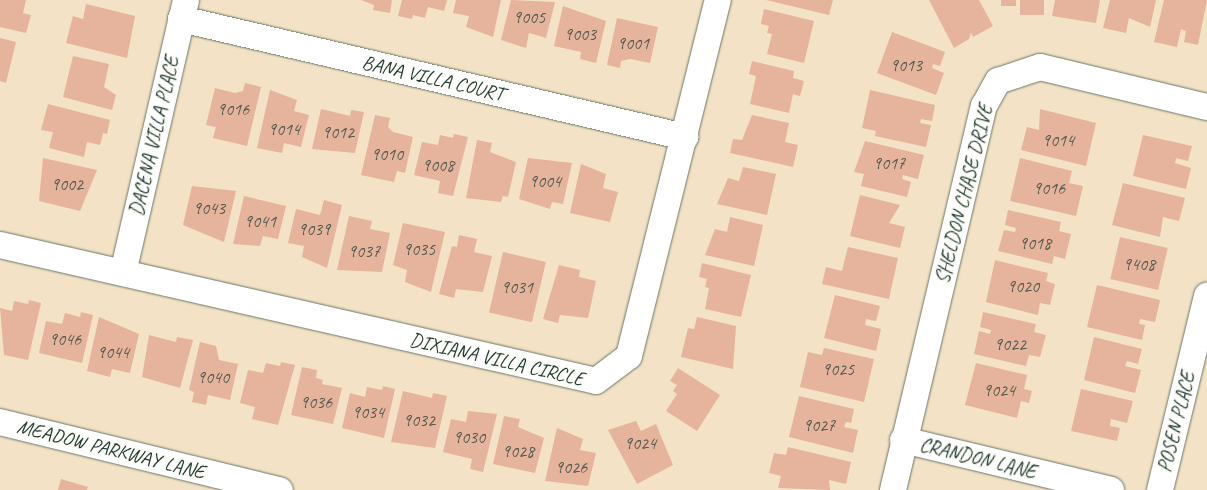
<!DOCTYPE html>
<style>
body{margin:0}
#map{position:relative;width:1207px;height:490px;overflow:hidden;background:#f3e2c6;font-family:Caveat,sans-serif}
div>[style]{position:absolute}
.building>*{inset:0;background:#e6b39c;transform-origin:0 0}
.roads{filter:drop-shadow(0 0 1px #697767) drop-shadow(0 0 1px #697767)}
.minor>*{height:26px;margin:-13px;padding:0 13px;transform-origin:13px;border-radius:13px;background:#fff}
span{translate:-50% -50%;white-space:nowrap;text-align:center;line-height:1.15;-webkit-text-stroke:4px #fdfcf7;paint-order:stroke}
.number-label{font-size:18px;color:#515a4e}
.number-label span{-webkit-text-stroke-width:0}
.street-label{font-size:20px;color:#1f3d34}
</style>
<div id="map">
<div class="building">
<div style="clip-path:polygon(0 0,26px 0,23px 13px,31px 15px,26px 33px,0 27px)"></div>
<div style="clip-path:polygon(361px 0,392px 0,390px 13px,373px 10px,374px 5px)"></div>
<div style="clip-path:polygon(402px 0,447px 0,444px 11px,428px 7px,425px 18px,413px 15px,412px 19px,398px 16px)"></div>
<div style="clip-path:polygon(456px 0,501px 0,493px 37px,466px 27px,469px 16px,453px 13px)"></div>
<div style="clip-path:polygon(511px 0,555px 2px,546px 38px,529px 33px,526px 48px,501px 40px)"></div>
<div style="clip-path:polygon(766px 0,833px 0,829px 15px)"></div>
<div style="clip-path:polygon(929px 0,979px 0,993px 26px,973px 37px,971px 33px,969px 39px,954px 48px)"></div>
<div style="left:1001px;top:0;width:15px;height:6px"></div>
<div style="left:1020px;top:0;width:24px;height:15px"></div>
<div style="clip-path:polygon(1055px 0,1100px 0,1096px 23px,1052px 16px)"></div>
<div style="clip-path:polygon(1110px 0,1156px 0,1150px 27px,1129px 18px,1126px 33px,1103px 28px)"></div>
<div style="clip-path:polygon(1164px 0,1207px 0,1198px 45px,1184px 42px,1186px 31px,1181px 29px,1177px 47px,1154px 42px)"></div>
<div style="clip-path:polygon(86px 4px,135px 16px,127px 58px,66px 43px,73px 16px,83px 19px)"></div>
<div style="clip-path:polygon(563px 6px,606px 21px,596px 63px,580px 59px,581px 52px,554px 46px)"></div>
<div style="clip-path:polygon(764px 9px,814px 21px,804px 63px,767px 54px,772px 34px,767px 33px,769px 26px,761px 24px)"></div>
<div style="clip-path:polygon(617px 18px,658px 27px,650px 63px,630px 59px,621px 61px,620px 68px,607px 65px)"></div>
<div style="clip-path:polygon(892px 32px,945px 52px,940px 66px,933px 64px,932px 68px,944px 73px,936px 95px,877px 73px)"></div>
<div style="clip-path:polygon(0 38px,16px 42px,6px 83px,0 81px)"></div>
<div style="clip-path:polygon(73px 56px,109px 64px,104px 87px,116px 95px,112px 110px,63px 97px)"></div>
<div style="clip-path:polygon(752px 61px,794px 71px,793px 78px,804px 81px,800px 96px,793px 94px,789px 113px,750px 104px,756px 76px,749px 74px)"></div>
<div style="clip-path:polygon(245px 83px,261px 87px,247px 146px,213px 138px,216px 127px,206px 125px,215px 88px,235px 93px,243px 91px)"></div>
<div style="clip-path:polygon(270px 90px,297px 100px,294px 111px,309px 115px,301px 147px,284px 143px,282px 153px,257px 148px)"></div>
<div style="clip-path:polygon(870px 90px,935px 105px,932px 121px,921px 119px,920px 123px,931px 125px,926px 147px,875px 136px,876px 131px,862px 128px)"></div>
<div style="clip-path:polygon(48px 104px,110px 120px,107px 134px,103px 133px,100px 145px,87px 142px,84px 157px,49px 148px,53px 132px,41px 130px)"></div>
<div style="clip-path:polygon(321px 109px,350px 116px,351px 110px,364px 112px,355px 153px,312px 149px)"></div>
<div style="clip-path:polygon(1040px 109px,1096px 123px,1086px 166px,1021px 150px,1027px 127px,1039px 130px)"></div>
<div style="clip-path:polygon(375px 115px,390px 118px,388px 127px,393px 132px,413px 137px,405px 173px,397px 171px,394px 182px,361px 175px)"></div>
<div style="clip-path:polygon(752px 115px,789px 123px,785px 142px,798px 145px,793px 167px,730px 153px,733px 139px,742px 140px)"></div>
<div style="clip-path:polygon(454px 134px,468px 137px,453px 196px,438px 193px,440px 181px,414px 175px,422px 142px,438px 145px,440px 135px,453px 138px)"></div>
<div style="clip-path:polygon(1143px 135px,1192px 146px,1188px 161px,1176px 158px,1175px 163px,1191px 168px,1186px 189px,1133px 176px)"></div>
<div style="clip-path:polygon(477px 140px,492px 143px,490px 152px,516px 162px,508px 197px,503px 196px,501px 202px,466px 198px)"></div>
<div style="clip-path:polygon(865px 141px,924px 155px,918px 179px,903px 175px,902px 179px,911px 182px,907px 197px,861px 186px,864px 174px,854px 172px)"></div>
<div style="clip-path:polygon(43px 158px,97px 170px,80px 211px,39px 201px)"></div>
<div style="clip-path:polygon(528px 158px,572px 163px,563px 204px,552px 202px,550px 209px,519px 199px)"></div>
<div style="clip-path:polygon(1020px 158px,1072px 171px,1069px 183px,1083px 186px,1076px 216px,1010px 201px)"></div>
<div style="clip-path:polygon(581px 164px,606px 174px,603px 188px,618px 192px,610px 222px,570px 213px)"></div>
<div style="clip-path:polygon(743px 167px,776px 174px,767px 215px,717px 204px,728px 178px,739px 181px)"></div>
<div style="clip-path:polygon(1123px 183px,1185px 198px,1179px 221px,1163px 217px,1160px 237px,1112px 225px)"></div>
<div style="clip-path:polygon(192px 186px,236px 191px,224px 242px,183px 225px)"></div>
<div style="clip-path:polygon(860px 195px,900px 205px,889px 223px,905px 227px,900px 248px,850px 236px)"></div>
<div style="clip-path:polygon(244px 196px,286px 206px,278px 239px,263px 236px,260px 246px,233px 244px)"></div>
<div style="clip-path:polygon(324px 200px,342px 205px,327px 268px,302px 257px,304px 246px,288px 243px,296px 209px,320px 215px)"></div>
<div style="clip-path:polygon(1008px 210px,1061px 222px,1059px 231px,1071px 234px,1065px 259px,1054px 256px,1052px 264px,998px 251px,1004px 230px,1015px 232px,1016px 228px,1005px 225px)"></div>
<div style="clip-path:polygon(349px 216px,372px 221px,370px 229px,390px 233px,382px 272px,337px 270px)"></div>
<div style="clip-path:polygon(730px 217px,763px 225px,754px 266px,705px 255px,715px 229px,727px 232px)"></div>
<div style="clip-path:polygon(403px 223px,445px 232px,431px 292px,405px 282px,407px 270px,393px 265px)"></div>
<div style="clip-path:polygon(459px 235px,477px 239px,474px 252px,492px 256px,483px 292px,456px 289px,454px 298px,439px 294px,452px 246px,457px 247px)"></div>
<div style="left:1120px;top:237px;width:49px;height:43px;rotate:13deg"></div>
<div style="clip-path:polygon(848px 247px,898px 258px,889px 299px,822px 284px,826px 267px,842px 271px)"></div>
<div style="left:503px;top:252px;width:44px;height:62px;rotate:13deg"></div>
<div style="clip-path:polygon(995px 260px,1048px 273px,1046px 281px,1055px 284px,1050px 305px,1040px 303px,1038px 315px,986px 302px)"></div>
<div style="clip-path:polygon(702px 263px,751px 275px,741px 317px,705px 309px,709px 288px,705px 287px,707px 279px,699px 277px)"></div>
<div style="clip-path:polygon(559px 265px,580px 270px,579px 277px,596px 281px,588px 318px,560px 315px,558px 323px,543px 319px)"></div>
<div style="clip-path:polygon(1097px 285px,1160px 300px,1155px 322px,1140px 319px,1139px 324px,1145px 325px,1142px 340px,1087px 327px)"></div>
<div style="clip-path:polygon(835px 295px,880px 306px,876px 321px,866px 319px,865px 325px,881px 329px,876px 351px,824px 338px)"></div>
<div style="clip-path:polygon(29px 300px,41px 303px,28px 360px,4px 355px,0 308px,12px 311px,14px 301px,28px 304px)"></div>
<div style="clip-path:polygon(81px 312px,93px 315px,82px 363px,39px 353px,46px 321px,62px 324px,65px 313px,80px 317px)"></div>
<div style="clip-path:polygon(983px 312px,1036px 324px,1034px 332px,1046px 335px,1040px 357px,1029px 355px,1026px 366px,974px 354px,979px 331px,990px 334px,991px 330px,980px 327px)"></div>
<div style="clip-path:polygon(99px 317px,139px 334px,130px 373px,112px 369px,110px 377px,87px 371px)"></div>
<div style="clip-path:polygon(697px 317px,736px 326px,733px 369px,681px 357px,688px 328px,694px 329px)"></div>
<div style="clip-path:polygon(149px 335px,176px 342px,177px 337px,193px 340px,180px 388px,142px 377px)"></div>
<div style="clip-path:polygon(1094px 337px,1142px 349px,1138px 364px,1127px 361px,1125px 366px,1141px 370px,1135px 393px,1084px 380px)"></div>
<div style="clip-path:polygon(200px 342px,216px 346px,219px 360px,238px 364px,230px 400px,208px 395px,206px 405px,192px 402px,194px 392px,189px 390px)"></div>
<div style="clip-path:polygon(824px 348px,874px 359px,864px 402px,800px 387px,808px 352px,822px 355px)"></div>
<div style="clip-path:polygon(281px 362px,295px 365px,278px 425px,252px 419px,255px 407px,240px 403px,248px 370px,263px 373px,266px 363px,280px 366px)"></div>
<div style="clip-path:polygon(976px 363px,1027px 375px,1024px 389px,1032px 391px,1029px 403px,1021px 401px,1017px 418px,965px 405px)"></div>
<div style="clip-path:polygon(302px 367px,317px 370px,316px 378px,323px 380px,322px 384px,342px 388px,333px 424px,291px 415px)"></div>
<div style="clip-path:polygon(678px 368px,720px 395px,697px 431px,666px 411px,677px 394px,673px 391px,677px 385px,670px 381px)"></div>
<div style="clip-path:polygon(383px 386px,395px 389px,384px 438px,342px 428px,350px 393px,365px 397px,367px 387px,382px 390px)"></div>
<div style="clip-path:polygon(1081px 389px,1133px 401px,1127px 423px,1111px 419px,1110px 426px,1120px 428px,1117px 441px,1071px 431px)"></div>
<div style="clip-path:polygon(403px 391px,432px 398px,433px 393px,447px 396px,435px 448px,391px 442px)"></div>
<div style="clip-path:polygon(799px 396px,854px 409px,851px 423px,846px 422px,844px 427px,858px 430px,853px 453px,789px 437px)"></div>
<div style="clip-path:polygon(468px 411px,497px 414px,483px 472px,470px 469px,472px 459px,443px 452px,451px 419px,466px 422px)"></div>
<div style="clip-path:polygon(504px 416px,520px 419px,518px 427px,544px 438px,535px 473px,493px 464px)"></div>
<div style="clip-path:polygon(636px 421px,641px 431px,656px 424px,673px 465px,637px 484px,608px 430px)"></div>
<div style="clip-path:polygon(557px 428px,583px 439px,580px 450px,596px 453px,588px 486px,545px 481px)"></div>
<div style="clip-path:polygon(788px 447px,851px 462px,846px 484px,829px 480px,830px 490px,778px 488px,781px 476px,769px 473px,774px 453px,786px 455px)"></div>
<div style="clip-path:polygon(61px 479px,88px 487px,87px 490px,58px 490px)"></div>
</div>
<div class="roads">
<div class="minor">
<div style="left:181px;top:19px;width:518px;rotate:13.18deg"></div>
<div style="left:0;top:245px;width:611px;rotate:12.85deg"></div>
<div style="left:596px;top:381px;width:41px;rotate:-37.1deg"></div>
<div style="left:629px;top:356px;width:367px;rotate:-76deg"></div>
<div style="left:123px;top:273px;width:280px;rotate:-77deg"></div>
<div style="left:0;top:422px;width:288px;rotate:13.7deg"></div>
<div style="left:903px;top:440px;width:214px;rotate:13.5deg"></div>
<div style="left:893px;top:490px;width:395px;rotate:-76.7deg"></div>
<div style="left:984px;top:106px;width:29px;rotate:-61deg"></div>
<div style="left:998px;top:81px;width:44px;rotate:-18.4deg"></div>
<div style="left:1040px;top:67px;width:172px;rotate:13.5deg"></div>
<div style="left:1160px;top:490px;width:200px;rotate:-76.4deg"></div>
</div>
</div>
<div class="number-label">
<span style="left:529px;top:17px">9005</span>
<span style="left:580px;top:34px">9003</span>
<span style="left:633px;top:43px">9001</span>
<span style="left:906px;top:65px">9013</span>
<span style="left:233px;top:109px">9016</span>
<span style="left:284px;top:129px">9014</span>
<span style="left:338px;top:132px">9012</span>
<span style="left:1058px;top:140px">9014</span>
<span style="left:387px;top:154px">9010</span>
<span style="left:889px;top:163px">9017</span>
<span style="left:438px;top:165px">9008</span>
<span style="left:545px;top:181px">9004</span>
<span style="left:67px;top:184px">9002</span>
<span style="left:1049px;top:188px">9016</span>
<span style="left:209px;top:208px">9043</span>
<span style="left:260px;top:221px">9041</span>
<span style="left:314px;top:229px">9039</span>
<span style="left:1035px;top:243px">9018</span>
<span style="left:419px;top:249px">9035</span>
<span style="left:364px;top:251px">9037</span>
<span style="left:1139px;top:264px">9408</span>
<span style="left:1023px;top:286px">9020</span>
<span style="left:517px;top:287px">9031</span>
<span style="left:65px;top:339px">9046</span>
<span style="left:1010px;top:344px">9022</span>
<span style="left:113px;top:352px">9044</span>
<span style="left:838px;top:369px">9025</span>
<span style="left:213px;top:377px">9040</span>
<span style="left:999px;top:390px">9024</span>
<span style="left:316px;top:402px">9036</span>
<span style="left:368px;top:412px">9034</span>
<span style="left:419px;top:420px">9032</span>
<span style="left:819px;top:425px">9027</span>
<span style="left:469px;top:437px">9030</span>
<span style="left:640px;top:443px">9024</span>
<span style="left:518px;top:451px">9028</span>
<span style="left:571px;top:467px">9026</span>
</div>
<div class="street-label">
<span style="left:433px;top:78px;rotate:13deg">BANA VILLA COURT</span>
<span style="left:154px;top:136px;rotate:-77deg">DACENA VILLA PLACE</span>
<span style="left:964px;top:194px;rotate:-76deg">SHELDON CHASE DRIVE</span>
<span style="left:497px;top:359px;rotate:13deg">DIXIANA VILLA CIRCLE</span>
<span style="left:1176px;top:422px;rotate:-76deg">POSEN PLACE</span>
<span style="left:111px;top:449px;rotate:14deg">MEADOW PARKWAY LANE</span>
<span style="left:978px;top:458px;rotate:14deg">CRANDON LANE</span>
</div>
</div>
